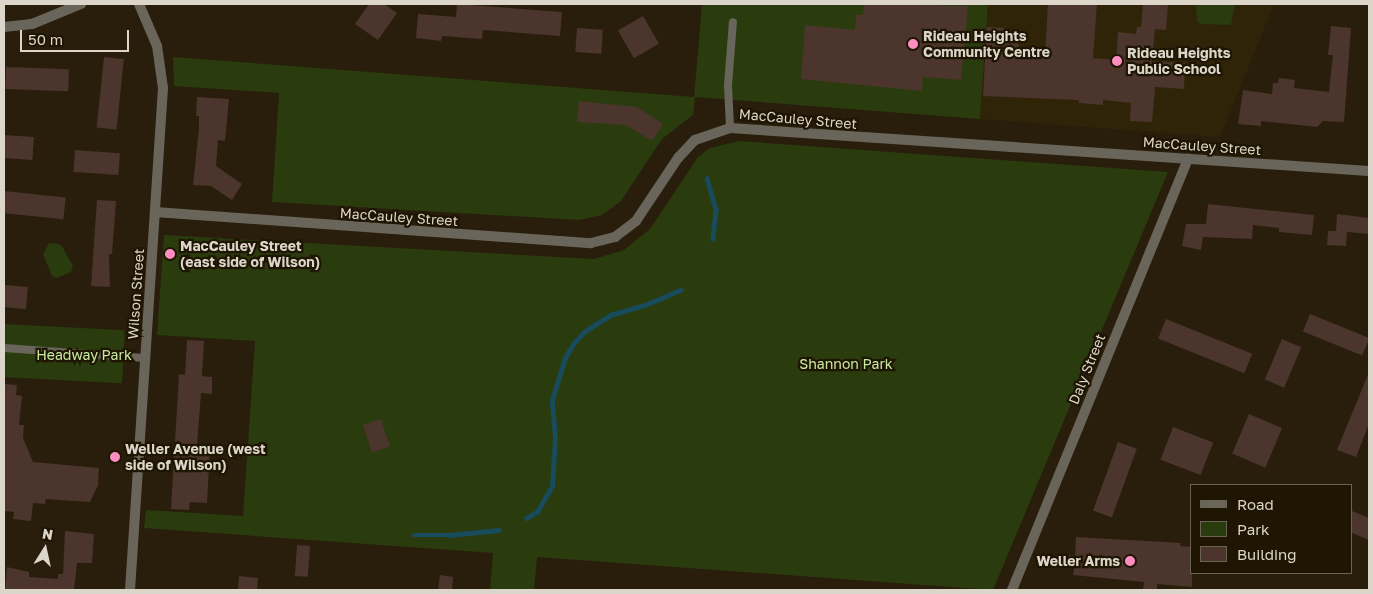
<!DOCTYPE html>
<style>
body{margin:0}
#map{position:relative;width:1373px;height:594px;overflow:hidden;background:#281e0b;font-family:"Golos Text",sans-serif}
div>[style]{position:absolute}
.built>*{inset:0;background:#302408}
.green>*{inset:0;background:#2a3b0e;transform-origin:0 0}
.stream>*{height:4.5px;margin:-2.25px;padding:0 2.25px;transform-origin:2.25px;border-radius:2.25px;background:#184b5b}
.building>*{inset:0;background:#4b352d;transform-origin:0 0}
.service>*{height:8px;margin:-4px;padding:0 4px;transform-origin:4px;border-radius:4px;background:#6a655b}
.minor>*{height:10px;margin:-5px;padding:0 5px;transform-origin:5px;border-radius:5px;background:#6a655b}
.dots>*{width:14px;height:14px;translate:-50% -50%;box-sizing:border-box;border:2px solid #1e1503;border-radius:50%}
span{translate:-50% -50%;white-space:nowrap;text-align:center;line-height:1.15;-webkit-text-stroke:4.5px #1e1503;paint-order:stroke}
.poi-label{font-size:14px;color:#dcd6ca;font-weight:700}
.left{translate:0 -50%;text-align:left}
.right{translate:-100% -50%;text-align:right}
.street-label{font-size:14px;color:#dcd6ca}
.park-label{font-size:14px;color:#c9eba0}
.frame{position:absolute;inset:0;border:5px solid #dcd6ca;pointer-events:none}
.legend{position:absolute;left:1190px;top:484px;width:162px;height:90px;box-sizing:border-box;background:#1e1503;border:1px solid #6a6253;margin:0;padding:6px 9px;list-style:none;font-size:15px;color:#dcd6ca}
.legend li{display:flex;align-items:center;gap:10px;height:25px}
.legend b{width:25px;border:1px solid #6a6253}
.north{position:absolute;left:20px;top:524px;width:50px;height:50px;-webkit-text-stroke:4px #1e1503;paint-order:stroke;rotate:10deg;font-size:14px;font-weight:700;line-height:20px;text-align:center;color:#dcd6ca}
.north::after{content:'';display:block;margin:auto;width:18px;height:22px;background:#dcd6ca;clip-path:polygon(50% 0,100% 100%,50% 72%,0 100%)}
.scale{position:absolute;left:20px;top:30px;width:109px;height:22px;box-sizing:border-box;border:2px solid #dcd6ca;border-top:0;padding-left:6px;font-size:15px;line-height:18px;white-space:nowrap;color:#dcd6ca;-webkit-text-stroke:4px #1e1503;paint-order:stroke}
</style>
<div id="map">
<div class="built">
<div style="clip-path:polygon(988px 4px,1274px 4px,1220px 137px,980px 119px)"></div>
</div>
<div class="green">
<div style="clip-path:polygon(702px 4px,988px 4px,980px 119px,695px 97px,693px 115px,662px 139px,621px 201px,602px 215px,579px 220px,272px 202px,279px 93px,174px 86px,173px 57px,694px 97px)"></div>
<div style="clip-path:polygon(1196px 4px,1235px 4px,1231px 25px,1201px 24px,1197px 21px)"></div>
<div style="clip-path:polygon(739px 141px,1168px 172px,993px 590px,537px 557px,534px 590px,490px 590px,493px 553px,144px 528px,146px 510px,243px 516px,255px 341px,157px 335px,164px 235px,594px 259px,624px 250px,650px 229px,698px 157px,710px 148px)"></div>
<div style="clip-path:polygon(49px 243px,59px 244px,63px 248px,73px 266px,71px 272px,57px 278px,52px 276px,43px 254px)"></div>
<div style="left:4px;top:324px;width:121px;height:53px;rotate:3deg"></div>
</div>
<div class="stream">
<div style="left:707px;top:178px;width:33px;rotate:74deg"></div>
<div style="left:716px;top:210px;width:29px;rotate:96deg"></div>
<div style="left:526px;top:518px;width:13px;rotate:-29deg"></div>
<div style="left:537px;top:512px;width:30px;rotate:-60deg"></div>
<div style="left:552px;top:486px;width:48px;rotate:-86.4deg"></div>
<div style="left:555px;top:438px;width:38px;rotate:-95deg"></div>
<div style="left:552px;top:400px;width:44px;rotate:-72.8deg"></div>
<div style="left:565px;top:358px;width:16px;rotate:-60deg"></div>
<div style="left:573px;top:344px;width:16px;rotate:-47deg"></div>
<div style="left:584px;top:332px;width:31px;rotate:-33deg"></div>
<div style="left:610px;top:315px;width:36px;rotate:-16deg"></div>
<div style="left:645px;top:305px;width:39px;rotate:-23deg"></div>
<div style="left:414px;top:535px;width:35px"></div>
<div style="left:449px;top:535px;width:50px;rotate:-5.7deg"></div>
</div>
<div class="building">
<div style="clip-path:polygon(369px 4px,384px 4px,397px 13px,378px 40px,355px 24px)"></div>
<div style="clip-path:polygon(457px 4px,562px 12px,560px 36px,483px 30px,482px 39px,442px 36px,441px 41px,416px 38px,418px 14px,456px 17px)"></div>
<div style="clip-path:polygon(864px 4px,968px 6px,961px 80px,923px 77px,922px 91px,801px 79px,805px 25px,855px 30px,856px 15px,863px 15px)"></div>
<div style="clip-path:polygon(1048px 4px,1097px 4px,1093px 58px,1116px 60px,1118px 32px,1136px 34px,1137px 27px,1141px 27px,1143px 4px,1168px 4px,1166px 30px,1155px 29px,1152px 61px,1185px 63px,1184px 89px,1155px 87px,1152px 122px,1130px 121px,1131px 103px,1103px 100px,1103px 105px,1079px 103px,1079px 100px,983px 96px,987px 27px,1005px 28px,1004px 38px,1018px 39px,1019px 52px,1045px 54px)"></div>
<div style="left:643px;top:16px;width:32px;height:29px;rotate:60deg"></div>
<div style="clip-path:polygon(1331px 26px,1351px 28px,1344px 122px,1323px 121px,1317px 127px,1261px 121px,1261px 126px,1238px 124px,1243px 90px,1272px 94px,1273px 83px,1278px 83px,1279px 78px,1295px 80px,1294px 88px,1329px 92px,1333px 55px,1328px 55px)"></div>
<div style="left:577px;top:28px;width:26px;height:24px;rotate:4deg"></div>
<div style="left:104px;top:57px;width:20px;height:71px;rotate:6deg"></div>
<div style="left:6px;top:67px;width:63px;height:22px;rotate:2deg"></div>
<div style="clip-path:polygon(197px 97px,229px 99px,225px 141px,218px 140px,216px 166px,242px 184px,232px 200px,211px 186px,193px 185px,199px 128px,199px 116px,196px 116px)"></div>
<div style="clip-path:polygon(579px 101px,637px 107px,663px 124px,652px 141px,626px 125px,577px 122px)"></div>
<div style="left:4px;top:135px;width:30px;height:23px;rotate:4deg"></div>
<div style="left:75px;top:150px;width:45px;height:22px;rotate:4deg"></div>
<div style="left:4px;top:191px;width:62px;height:22px;rotate:6deg"></div>
<div style="clip-path:polygon(97px 200px,116px 201px,112px 254px,109px 254px,110px 287px,91px 286px)"></div>
<div style="clip-path:polygon(1208px 204px,1314px 215px,1312px 235px,1279px 232px,1279px 228px,1253px 225px,1252px 239px,1203px 237px,1201px 250px,1182px 246px,1186px 224px,1206px 224px)"></div>
<div style="clip-path:polygon(1337px 214px,1369px 218px,1369px 234px,1347px 232px,1346px 246px,1327px 245px,1328px 231px,1336px 231px)"></div>
<div style="left:4px;top:285px;width:24px;height:22px;rotate:5deg"></div>
<div style="left:1310px;top:314px;width:64px;height:19px;rotate:22deg"></div>
<div style="left:1166px;top:319px;width:93px;height:21px;rotate:22deg"></div>
<div style="left:1282px;top:339px;width:21px;height:44px;rotate:23deg"></div>
<div style="clip-path:polygon(187px 340px,204px 341px,202px 376px,212px 377px,212px 394px,201px 393px,197px 445px,210px 446px,207px 503px,190px 502px,189px 510px,171px 509px,179px 374px,185px 375px)"></div>
<div style="clip-path:polygon(1369px 372px,1369px 424px,1356px 457px,1337px 450px)"></div>
<div style="clip-path:polygon(4px 384px,17px 385px,16px 395px,22px 396px,19px 425px,24px 425px,23px 438px,33px 462px,99px 468px,98px 485px,90px 502px,46px 499px,45px 504px,33px 503px,31px 521px,13px 519px,14px 512px,4px 511px)"></div>
<div style="left:1249px;top:414px;width:36px;height:43px;rotate:23deg"></div>
<div style="left:381px;top:419px;width:29px;height:19px;rotate:72deg"></div>
<div style="left:1173px;top:427px;width:43px;height:35px;rotate:21deg"></div>
<div style="left:1118px;top:442px;width:20px;height:73px;rotate:20deg"></div>
<div style="clip-path:polygon(1352px 511px,1369px 518px,1369px 540px,1352px 533px)"></div>
<div style="clip-path:polygon(65px 531px,94px 534px,92px 563px,77px 563px,74px 590px,5px 590px,7px 567px,29px 572px,29px 577px,58px 579px,58px 574px,63px 574px)"></div>
<div style="clip-path:polygon(1076px 537px,1181px 543px,1180px 546px,1192px 547px,1192px 587px,1157px 584px,1157px 590px,1143px 590px,1144px 582px,1073px 575px,1074px 568px,1068px 567px,1069px 555px,1075px 556px)"></div>
<div style="left:297px;top:545px;width:13px;height:31px;rotate:4deg"></div>
<div style="clip-path:polygon(440px 575px,453px 577px,452px 590px,438px 590px)"></div>
<div style="clip-path:polygon(239px 576px,258px 578px,257px 590px,238px 590px)"></div>
</div>
<div class="service">
<div style="left:730px;top:128px;width:43px;rotate:-92.7deg"></div>
<div style="left:728px;top:85px;width:63px;rotate:-85.5deg"></div>
<div style="left:4px;top:348px;width:141px;rotate:4.1deg"></div>
</div>
<div class="minor">
<div style="left:4px;top:27px;width:28px;rotate:-6deg"></div>
<div style="left:32px;top:24px;width:53px;rotate:-22.2deg"></div>
<div style="left:155px;top:212px;width:437px;rotate:4.1deg"></div>
<div style="left:591px;top:243px;width:25px;rotate:-14deg"></div>
<div style="left:615px;top:237px;width:26px;rotate:-37deg"></div>
<div style="left:636px;top:221px;width:76px;rotate:-56.3deg"></div>
<div style="left:678px;top:158px;width:25px;rotate:-47deg"></div>
<div style="left:695px;top:140px;width:37px;rotate:-19deg"></div>
<div style="left:730px;top:128px;width:640px;rotate:3.85deg"></div>
<div style="left:130px;top:590px;width:503px;rotate:-86.24deg"></div>
<div style="left:163px;top:88px;width:42px;rotate:-98.1deg"></div>
<div style="left:157px;top:46px;width:46px;rotate:-113.2deg"></div>
<div style="left:1012px;top:590px;width:466px;rotate:-67.8deg"></div>
</div>
<div class="dots">
<div style="left:913px;top:44px;background:#fd8ebf"></div>
<div style="left:1117px;top:61px;background:#fd8ebf"></div>
<div style="left:170px;top:254px;background:#fd8ebf"></div>
<div style="left:115px;top:457px;background:#fd8ebf"></div>
<div style="left:1130px;top:561px;background:#fd8ebf"></div>
</div>
<div class="poi-label">
<span class="left" style="left:923px;top:44px">Rideau Heights<br>Community Centre</span>
<span class="left" style="left:1127px;top:61px">Rideau Heights<br>Public School</span>
<span class="left" style="left:180px;top:254px">MacCauley Street<br>(east side of Wilson)</span>
<span class="left" style="left:125px;top:457px">Weller Avenue (west<br>side of Wilson)</span>
<span class="right" style="left:1120px;top:561px">Weller Arms</span>
</div>
<div class="street-label">
<span style="left:798px;top:119px;rotate:5deg">MacCauley Street</span>
<span style="left:1202px;top:146px;rotate:4deg">MacCauley Street</span>
<span style="left:399px;top:217px;rotate:4deg">MacCauley Street</span>
<span style="left:136px;top:294px;rotate:-86deg">Wilson Street</span>
<span style="left:1087px;top:369px;rotate:-68deg">Daly Street</span>
</div>
<div class="park-label">
<span style="left:84px;top:355px">Headway Park</span>
<span style="left:846px;top:364px">Shannon Park</span>
</div>
<div class="frame"></div>
<ul class="legend">
<li><b style="height:6px;background:#6a655b"></b>Road</li>
<li><b style="height:14px;background:#2a3b0e"></b>Park</li>
<li><b style="height:14px;background:#4b352d"></b>Building</li>
</ul>
<div class="north">N</div>
<div class="scale">50 m</div>
</div>
